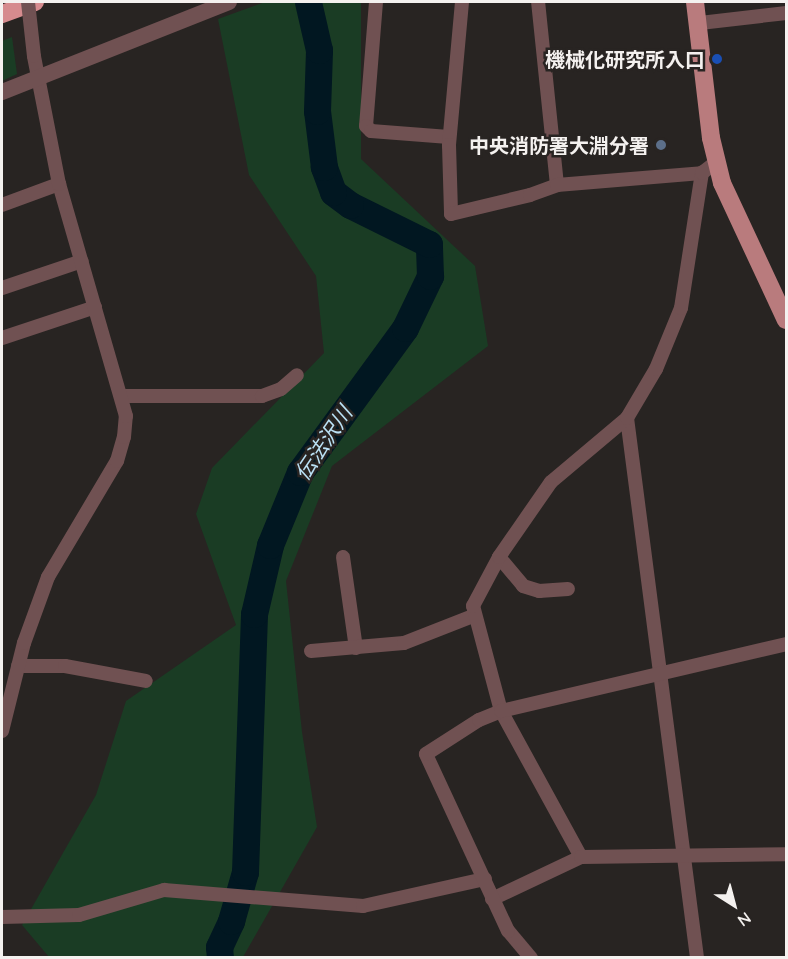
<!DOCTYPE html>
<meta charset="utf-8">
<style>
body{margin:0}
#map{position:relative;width:788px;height:959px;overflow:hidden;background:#282422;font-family:Quicksand,"Noto Sans JP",sans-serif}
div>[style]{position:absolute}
.green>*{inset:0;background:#1a3c24}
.river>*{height:27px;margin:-13.5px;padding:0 13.5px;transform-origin:13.5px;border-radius:13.5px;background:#011721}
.minor>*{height:14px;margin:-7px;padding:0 7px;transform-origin:7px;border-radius:7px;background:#705152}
.tertiary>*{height:16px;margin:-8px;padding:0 8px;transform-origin:8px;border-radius:8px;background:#705152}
.primary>*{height:18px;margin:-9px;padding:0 9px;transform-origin:9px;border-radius:9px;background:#b97b7d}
.motorway>*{height:18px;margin:-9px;padding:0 9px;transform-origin:9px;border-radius:9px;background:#d68b8e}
.minor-bridge>*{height:14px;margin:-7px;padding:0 7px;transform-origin:7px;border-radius:7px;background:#705152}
.dots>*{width:16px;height:16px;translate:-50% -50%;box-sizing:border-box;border:3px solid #282422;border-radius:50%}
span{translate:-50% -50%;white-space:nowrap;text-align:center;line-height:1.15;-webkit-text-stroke:5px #282422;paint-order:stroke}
.poi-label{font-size:20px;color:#f4f1ef;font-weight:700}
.right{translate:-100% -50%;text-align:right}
.water-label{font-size:21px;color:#bbe2f6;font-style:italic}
.frame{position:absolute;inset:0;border:3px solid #f4f1ef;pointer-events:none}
.north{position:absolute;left:704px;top:875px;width:60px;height:60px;-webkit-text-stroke:4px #282422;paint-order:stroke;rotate:144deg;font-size:16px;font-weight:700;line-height:24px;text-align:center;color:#f4f1ef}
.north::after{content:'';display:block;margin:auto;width:21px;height:27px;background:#f4f1ef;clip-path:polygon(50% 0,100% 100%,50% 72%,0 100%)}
</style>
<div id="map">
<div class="green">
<div style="clip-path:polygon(265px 2px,361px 2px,361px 159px,475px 266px,488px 346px,332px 466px,286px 581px,302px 732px,317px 827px,243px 957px,49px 957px,22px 925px,96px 795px,126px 701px,236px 625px,196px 514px,212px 468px,324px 353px,316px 276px,249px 175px,218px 19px)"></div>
<div style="clip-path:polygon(12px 37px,17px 74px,2px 81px,2px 41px)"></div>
</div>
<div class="river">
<div style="left:220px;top:958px;width:11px;rotate:-95deg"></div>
<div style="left:219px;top:947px;width:29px;rotate:-65deg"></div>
<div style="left:231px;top:921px;width:51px;rotate:-74.1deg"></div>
<div style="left:245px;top:872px;width:258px;rotate:-88deg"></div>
<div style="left:254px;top:614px;width:71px;rotate:-76.9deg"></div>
<div style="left:270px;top:545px;width:79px;rotate:-67.7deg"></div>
<div style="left:300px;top:472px;width:178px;rotate:-53.9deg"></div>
<div style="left:405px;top:328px;width:58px;rotate:-64.3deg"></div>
<div style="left:430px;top:276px;width:32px;rotate:-92deg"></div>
<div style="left:429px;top:244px;width:88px;rotate:-153.7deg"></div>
<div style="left:350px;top:205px;width:21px;rotate:-143deg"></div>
<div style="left:333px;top:192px;width:27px;rotate:-110deg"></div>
<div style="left:324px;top:167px;width:56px;rotate:-97.1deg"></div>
<div style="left:317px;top:111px;width:61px;rotate:-88.1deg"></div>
<div style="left:319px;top:50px;width:49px;rotate:-102.9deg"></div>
</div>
<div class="minor">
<div style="left:376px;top:2px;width:124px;rotate:94.6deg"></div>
<div style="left:366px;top:126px;width:7px;rotate:45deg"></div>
<div style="left:371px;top:131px;width:78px;rotate:4.4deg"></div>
<div style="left:462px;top:2px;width:144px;rotate:95.2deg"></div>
<div style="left:449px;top:145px;width:69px;rotate:88.3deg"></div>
<div style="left:451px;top:214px;width:81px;rotate:-13.5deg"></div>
<div style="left:530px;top:195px;width:29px;rotate:-20deg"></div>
<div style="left:557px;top:185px;width:184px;rotate:-95.9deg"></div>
<div style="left:700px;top:23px;width:87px;rotate:-6.6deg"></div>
<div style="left:557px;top:185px;width:145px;rotate:-4.7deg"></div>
<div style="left:2px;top:205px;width:61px;rotate:-20.2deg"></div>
<div style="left:2px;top:288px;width:84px;rotate:-18.6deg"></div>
<div style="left:2px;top:338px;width:98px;rotate:-18.4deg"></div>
<div style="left:123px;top:396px;width:139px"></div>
<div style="left:262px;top:396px;width:20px;rotate:-20deg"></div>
<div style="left:281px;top:389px;width:21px;rotate:-41deg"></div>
<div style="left:627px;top:418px;width:545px;rotate:82.61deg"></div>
<div style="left:343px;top:557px;width:92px;rotate:81.9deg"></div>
<div style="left:499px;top:557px;width:38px;rotate:50deg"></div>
<div style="left:523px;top:586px;width:17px;rotate:17deg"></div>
<div style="left:539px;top:591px;width:29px;rotate:-4deg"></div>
<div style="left:311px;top:651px;width:93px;rotate:-4.9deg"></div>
<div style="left:404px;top:643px;width:74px;rotate:-21.4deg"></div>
<div style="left:18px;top:666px;width:47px"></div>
<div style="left:65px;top:666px;width:82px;rotate:10.5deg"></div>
<div style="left:2px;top:731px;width:91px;rotate:-76deg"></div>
<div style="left:24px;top:643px;width:70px;rotate:-70deg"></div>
<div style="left:48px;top:577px;width:135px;rotate:-59.3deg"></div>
<div style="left:117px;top:461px;width:25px;rotate:-74deg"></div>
<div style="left:124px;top:437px;width:21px;rotate:-85deg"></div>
<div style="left:126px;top:416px;width:241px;rotate:-106.1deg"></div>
<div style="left:59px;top:184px;width:130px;rotate:-101.1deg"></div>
<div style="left:581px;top:857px;width:166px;rotate:-118.7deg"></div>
<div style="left:501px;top:711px;width:109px;rotate:-104.9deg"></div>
<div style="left:473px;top:606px;width:55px;rotate:-62deg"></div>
<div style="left:499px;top:557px;width:91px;rotate:-55.3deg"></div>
<div style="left:551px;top:482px;width:99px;rotate:-40.1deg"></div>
<div style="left:627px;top:418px;width:57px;rotate:-59.4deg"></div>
<div style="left:656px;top:369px;width:66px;rotate:-67.7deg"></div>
<div style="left:681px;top:308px;width:137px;rotate:-81.2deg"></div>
<div style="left:702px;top:173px;width:18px;rotate:-38deg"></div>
<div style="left:492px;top:899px;width:98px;rotate:-25.3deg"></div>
<div style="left:581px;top:857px;width:205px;rotate:-0.8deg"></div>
<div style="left:2px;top:917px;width:77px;rotate:-1.5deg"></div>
<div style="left:79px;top:915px;width:89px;rotate:-16.4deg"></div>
<div style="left:164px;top:890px;width:200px;rotate:4.6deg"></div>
<div style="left:363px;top:906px;width:125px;rotate:-12.5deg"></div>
<div style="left:531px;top:958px;width:35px;rotate:-130deg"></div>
<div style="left:508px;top:931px;width:195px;rotate:-114.9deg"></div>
<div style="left:426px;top:754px;width:63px;rotate:-32.7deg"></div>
<div style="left:479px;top:720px;width:24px;rotate:-22deg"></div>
<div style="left:501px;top:711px;width:293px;rotate:-13.2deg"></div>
</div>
<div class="tertiary">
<div style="left:2px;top:92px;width:244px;rotate:-21.6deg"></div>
</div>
<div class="primary">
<div style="left:695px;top:2px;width:137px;rotate:83.3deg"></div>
<div style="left:711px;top:138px;width:46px;rotate:76.3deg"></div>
<div style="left:722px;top:183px;width:151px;rotate:65deg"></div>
</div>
<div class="motorway">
<div style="left:2px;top:14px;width:35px;rotate:-20deg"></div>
</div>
<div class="minor-bridge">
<div style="left:28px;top:2px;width:54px;rotate:83.7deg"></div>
</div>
<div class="dots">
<div style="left:717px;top:59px;background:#1a4fb4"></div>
<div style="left:661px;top:145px;background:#5c6f8a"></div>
</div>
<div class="poi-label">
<span class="right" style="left:705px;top:59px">機械化研究所入口</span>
<span class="right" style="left:649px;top:145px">中央消防署大淵分署</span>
</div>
<div class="water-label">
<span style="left:323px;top:443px;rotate:-56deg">伝法沢川</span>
</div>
<div class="frame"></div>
<div class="north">N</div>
</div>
